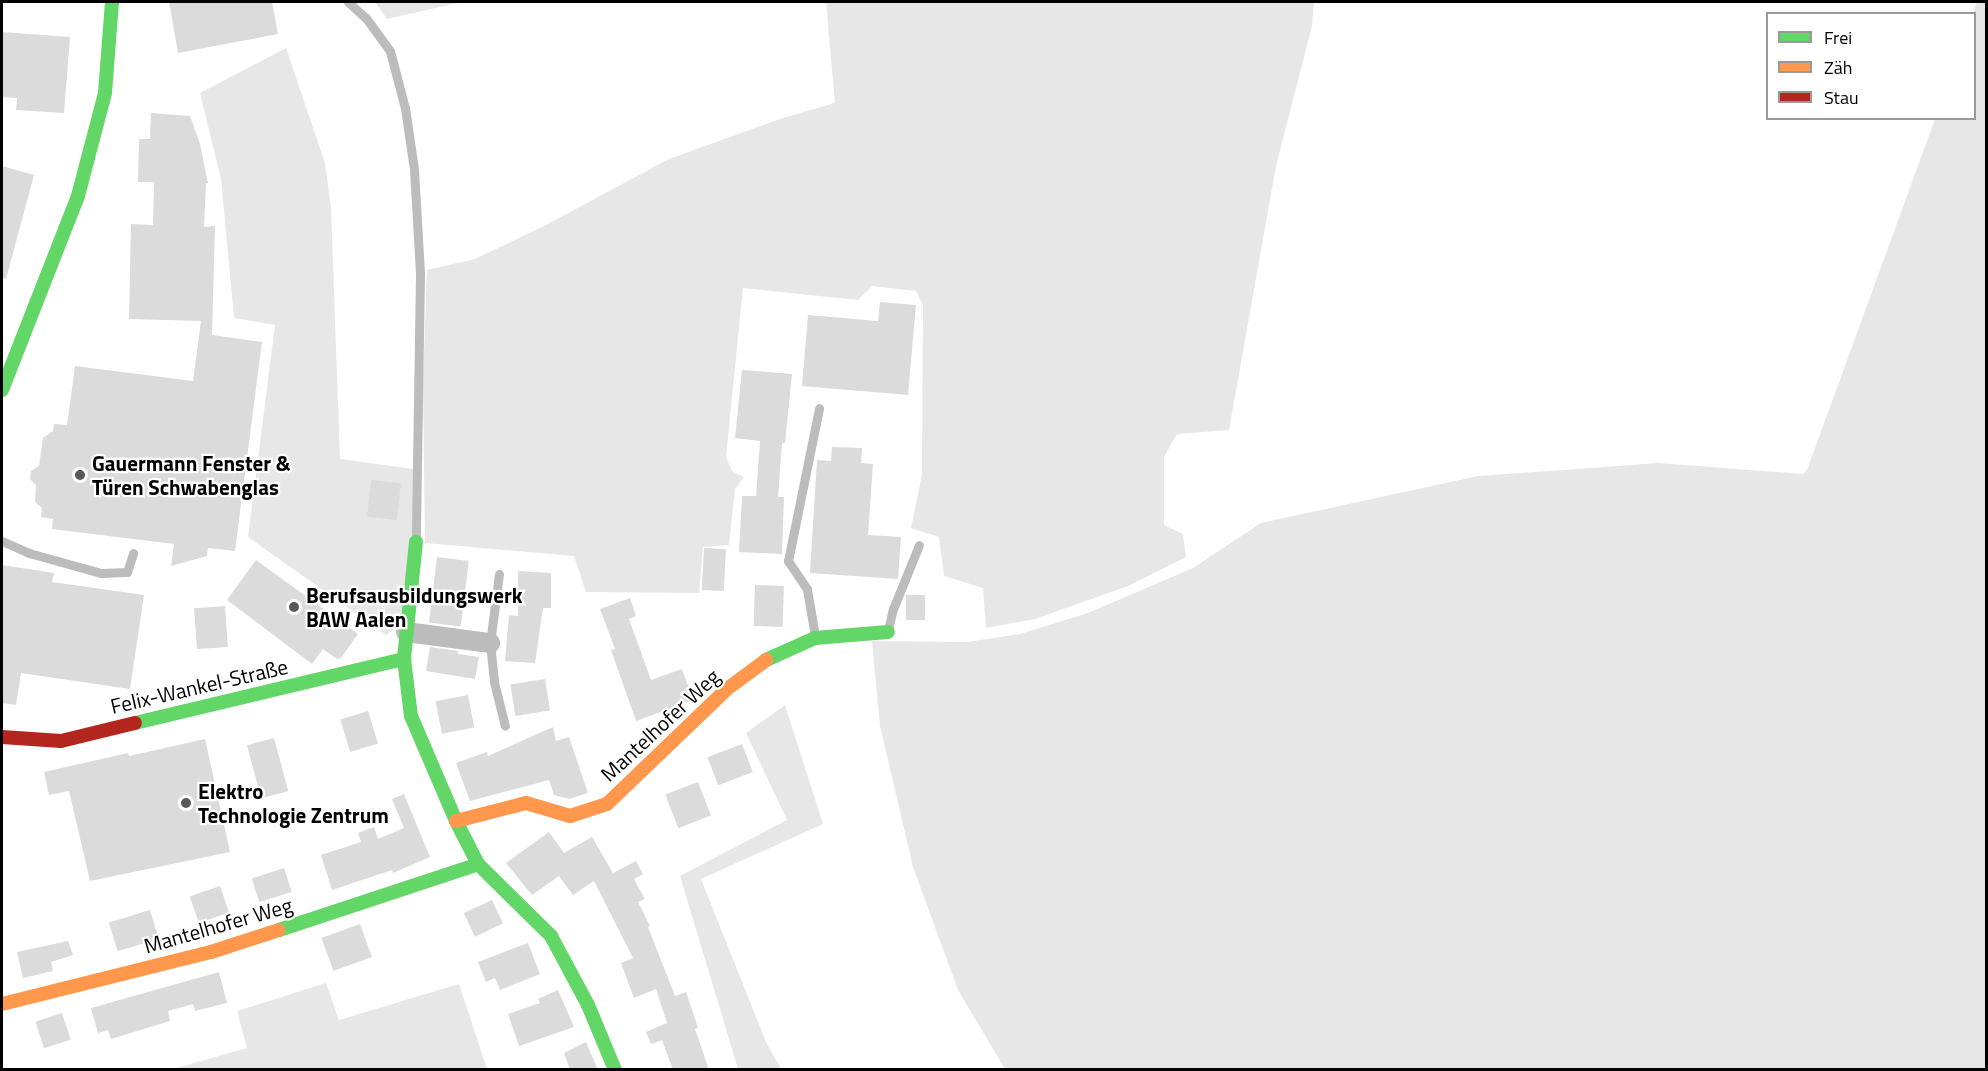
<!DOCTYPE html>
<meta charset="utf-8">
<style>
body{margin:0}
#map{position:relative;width:1988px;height:1071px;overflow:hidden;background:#fff;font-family:"Titillium Web",sans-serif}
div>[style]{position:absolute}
.green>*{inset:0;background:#e7e7e7}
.building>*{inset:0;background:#dbdbdb;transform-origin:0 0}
.lane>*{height:9px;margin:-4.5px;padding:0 4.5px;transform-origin:4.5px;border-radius:4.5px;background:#bcbcbc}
.street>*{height:20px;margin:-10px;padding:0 10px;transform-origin:10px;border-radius:10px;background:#bcbcbc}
.fast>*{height:14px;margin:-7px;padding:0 7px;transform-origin:7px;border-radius:7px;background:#63d668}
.slow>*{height:14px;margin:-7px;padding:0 7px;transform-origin:7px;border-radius:7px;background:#ff974d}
.jam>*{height:14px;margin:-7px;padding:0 7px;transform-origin:7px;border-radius:7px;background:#b3261e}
.dots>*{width:16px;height:16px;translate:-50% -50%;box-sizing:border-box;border:3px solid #fff;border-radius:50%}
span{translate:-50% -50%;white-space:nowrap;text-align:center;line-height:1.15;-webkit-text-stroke:4.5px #fff;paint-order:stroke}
.poi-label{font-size:21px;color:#000;font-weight:700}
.left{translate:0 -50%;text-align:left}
.street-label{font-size:21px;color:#000}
.frame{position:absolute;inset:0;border:3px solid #000;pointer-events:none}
.legend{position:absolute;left:1766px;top:12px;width:210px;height:108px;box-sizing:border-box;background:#fff;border:2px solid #999;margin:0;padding:8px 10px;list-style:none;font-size:18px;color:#000}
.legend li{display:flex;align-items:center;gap:12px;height:30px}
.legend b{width:30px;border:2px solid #999}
</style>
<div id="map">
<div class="green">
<div style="clip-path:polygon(375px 2px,462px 2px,387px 19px)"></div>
<div style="clip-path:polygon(826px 2px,1314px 2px,1312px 26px,1276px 166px,1229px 430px,1177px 434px,1164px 457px,1164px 525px,1183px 534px,1186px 557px,1128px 586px,1035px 619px,986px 628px,983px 588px,944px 576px,939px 537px,911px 528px,922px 474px,923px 305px,916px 291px,872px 286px,858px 300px,743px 288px,726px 457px,732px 471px,744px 477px,735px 489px,729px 545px,703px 547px,699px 593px,586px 592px,574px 556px,425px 543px,423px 381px,427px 270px,475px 259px,544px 226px,669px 159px,783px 118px,835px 103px)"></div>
<div style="clip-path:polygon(1977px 2px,1986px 2px,1986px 1069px,1005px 1069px,958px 990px,913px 867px,880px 726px,872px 641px,967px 642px,1020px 634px,1088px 613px,1193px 568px,1261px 523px,1478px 476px,1658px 463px,1803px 474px,1807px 470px,1935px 119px,1974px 118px,1973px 13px)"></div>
<div style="clip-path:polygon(286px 48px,325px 163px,331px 207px,340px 459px,414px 469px,412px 532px,400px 625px,386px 635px,248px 537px,275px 325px,234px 318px,221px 179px,200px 93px)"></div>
<div style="clip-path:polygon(785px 705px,823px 824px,701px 879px,766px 1042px,781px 1069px,738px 1069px,680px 876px,787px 820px,746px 733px)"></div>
<div style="clip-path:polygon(326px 983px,339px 1020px,459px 984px,487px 1069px,173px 1069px,247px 1048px,237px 1011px)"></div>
</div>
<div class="building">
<div style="clip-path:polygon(169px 2px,272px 2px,278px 34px,178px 53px)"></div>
<div style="clip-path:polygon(2px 32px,70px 37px,64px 113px,16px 110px,17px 98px,2px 97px)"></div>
<div style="clip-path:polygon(151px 113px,190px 116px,200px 144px,208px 183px,206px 183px,204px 227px,215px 226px,212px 335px,262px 342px,235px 551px,208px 548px,207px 556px,171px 566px,174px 544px,52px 529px,53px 519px,41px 517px,42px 508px,35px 502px,36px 485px,30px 479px,31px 471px,39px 466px,43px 438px,53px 431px,54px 424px,67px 425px,75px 366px,193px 381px,201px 321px,129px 319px,131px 224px,153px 225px,154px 182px,138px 182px,139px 139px,150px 139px)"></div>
<div style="clip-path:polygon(2px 166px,34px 175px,6px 279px,2px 278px)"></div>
<div style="clip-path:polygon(880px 302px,916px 305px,908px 395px,802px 386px,808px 315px,878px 321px)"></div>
<div style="clip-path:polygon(742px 370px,792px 374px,785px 443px,782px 443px,778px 497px,784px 497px,782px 554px,739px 552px,742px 496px,756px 496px,760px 441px,735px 438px)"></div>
<div style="clip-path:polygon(832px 447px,862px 448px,861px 463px,873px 464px,868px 535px,901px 537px,898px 579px,810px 573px,817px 460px,831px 461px)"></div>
<div style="left:371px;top:480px;width:30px;height:37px;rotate:6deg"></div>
<div style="left:704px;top:548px;width:22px;height:42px;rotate:3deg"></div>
<div style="left:437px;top:557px;width:32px;height:66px;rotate:7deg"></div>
<div style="clip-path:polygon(256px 560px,358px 634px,341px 658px,337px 659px,323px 649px,312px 664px,227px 600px)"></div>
<div style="clip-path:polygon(2px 565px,54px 573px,52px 582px,144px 595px,130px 689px,21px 673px,16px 705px,2px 703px)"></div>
<div style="clip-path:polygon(518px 571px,551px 573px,551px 608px,543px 608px,535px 663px,505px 661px,509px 615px,518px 616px)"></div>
<div style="left:755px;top:585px;width:29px;height:41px;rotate:2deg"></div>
<div style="left:906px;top:595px;width:19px;height:25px"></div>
<div style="clip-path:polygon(630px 598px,636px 616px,629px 619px,651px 680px,682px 669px,693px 700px,636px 721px,611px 650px,615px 649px,600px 609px)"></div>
<div style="left:225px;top:606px;width:41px;height:31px;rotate:86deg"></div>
<div style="clip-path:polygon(430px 647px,458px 651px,458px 654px,479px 657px,475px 679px,426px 671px)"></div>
<div style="left:545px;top:679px;width:32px;height:35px;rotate:81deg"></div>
<div style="left:468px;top:695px;width:33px;height:33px;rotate:79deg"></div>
<div style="left:368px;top:711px;width:34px;height:29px;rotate:73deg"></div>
<div style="clip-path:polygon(553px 727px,556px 741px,569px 737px,588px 793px,569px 799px,554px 795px,549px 780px,470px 801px,456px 763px,487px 752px,488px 756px)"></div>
<div style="left:274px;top:738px;width:55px;height:28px;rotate:75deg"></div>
<div style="clip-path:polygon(205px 739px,230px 852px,90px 881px,69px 791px,49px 795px,44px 772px,128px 753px,129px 756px)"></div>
<div style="left:742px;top:744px;width:30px;height:37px;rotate:69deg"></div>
<div style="left:698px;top:782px;width:36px;height:35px;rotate:69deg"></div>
<div style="clip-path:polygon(404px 794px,430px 857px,393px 873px,392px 870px,332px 890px,321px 855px,361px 842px,358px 833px,374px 827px,378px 839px,404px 828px,392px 799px)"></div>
<div style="clip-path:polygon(549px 832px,564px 853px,592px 837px,613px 873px,636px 861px,643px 874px,634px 879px,645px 899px,638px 902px,650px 926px,648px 927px,675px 996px,686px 992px,698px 1028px,695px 1029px,709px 1070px,673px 1070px,662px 1040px,651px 1044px,646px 1032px,667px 1023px,656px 989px,634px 998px,621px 963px,633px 958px,594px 881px,573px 895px,559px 876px,532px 895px,506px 863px)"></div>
<div style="left:284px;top:868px;width:25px;height:34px;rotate:72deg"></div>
<div style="left:220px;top:886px;width:28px;height:32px;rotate:71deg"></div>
<div style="left:492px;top:900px;width:26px;height:31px;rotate:65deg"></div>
<div style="left:150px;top:910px;width:30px;height:43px;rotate:73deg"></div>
<div style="left:360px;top:924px;width:35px;height:41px;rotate:70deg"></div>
<div style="clip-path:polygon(68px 941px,73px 955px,51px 962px,53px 971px,23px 978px,17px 952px)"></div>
<div style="clip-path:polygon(528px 943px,540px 974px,500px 990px,495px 978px,486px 982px,478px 962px)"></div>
<div style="clip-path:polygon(219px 972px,227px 1003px,195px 1011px,193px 1004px,168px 1011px,170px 1021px,111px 1039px,108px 1030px,98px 1033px,91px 1008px)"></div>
<div style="clip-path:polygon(558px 990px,574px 1027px,519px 1046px,508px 1014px,540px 1003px,538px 999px)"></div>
<div style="left:62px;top:1013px;width:28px;height:28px;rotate:72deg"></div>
<div style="clip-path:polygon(586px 1042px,598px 1070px,570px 1070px,564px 1053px)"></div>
</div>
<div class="lane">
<div style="left:348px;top:2px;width:24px;rotate:42deg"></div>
<div style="left:366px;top:18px;width:41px;rotate:54deg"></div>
<div style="left:390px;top:51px;width:59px;rotate:75.3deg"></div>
<div style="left:405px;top:108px;width:62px;rotate:81.6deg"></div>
<div style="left:414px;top:169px;width:105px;rotate:86.7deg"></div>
<div style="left:420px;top:274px;width:265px;rotate:90.9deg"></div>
<div style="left:2px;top:541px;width:30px;rotate:24deg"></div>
<div style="left:29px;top:553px;width:75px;rotate:15.5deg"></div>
<div style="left:101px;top:573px;width:26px;rotate:-2deg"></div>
<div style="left:127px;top:572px;width:20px;rotate:-72deg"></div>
<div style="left:499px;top:574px;width:70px;rotate:97.4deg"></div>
<div style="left:490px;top:643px;width:39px;rotate:84deg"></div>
<div style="left:494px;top:682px;width:45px;rotate:76deg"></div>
<div style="left:888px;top:630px;width:22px;rotate:-77deg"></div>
<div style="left:893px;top:609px;width:69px;rotate:-67.9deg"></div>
<div style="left:815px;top:636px;width:48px;rotate:-99.7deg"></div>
<div style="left:807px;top:589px;width:34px;rotate:-124deg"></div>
<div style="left:788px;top:561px;width:156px;rotate:-78.5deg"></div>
</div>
<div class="street">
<div style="left:406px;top:632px;width:85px;rotate:7.5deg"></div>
</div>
<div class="fast">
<div style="left:2px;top:390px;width:208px;rotate:-68.6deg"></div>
<div style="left:78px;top:196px;width:106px;rotate:-75.3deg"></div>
<div style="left:105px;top:93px;width:91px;rotate:-85.6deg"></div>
<div style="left:416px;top:542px;width:118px;rotate:95.9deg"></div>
<div style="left:404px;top:659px;width:57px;rotate:83deg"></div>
<div style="left:411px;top:716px;width:114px;rotate:66.8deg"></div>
<div style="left:456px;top:821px;width:48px;rotate:62.9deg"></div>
<div style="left:478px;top:864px;width:103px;rotate:44.6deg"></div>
<div style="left:551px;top:936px;width:78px;rotate:61.8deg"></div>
<div style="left:588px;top:1005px;width:70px;rotate:67.4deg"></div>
<div style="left:766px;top:660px;width:54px;rotate:-24.2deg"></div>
<div style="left:815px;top:638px;width:73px;rotate:-4.7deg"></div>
<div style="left:135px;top:723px;width:277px;rotate:-13.4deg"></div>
<div style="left:279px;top:930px;width:210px;rotate:-18.3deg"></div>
</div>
<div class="slow">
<div style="left:456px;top:821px;width:72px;rotate:-14.4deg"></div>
<div style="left:526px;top:803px;width:46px;rotate:16.5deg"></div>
<div style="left:570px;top:816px;width:39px;rotate:-18deg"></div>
<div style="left:607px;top:804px;width:166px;rotate:-43.8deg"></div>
<div style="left:727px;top:689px;width:49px;rotate:-36.6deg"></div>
<div style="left:2px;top:1004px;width:215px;rotate:-14deg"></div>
<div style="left:211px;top:952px;width:71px;rotate:-17.9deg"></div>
</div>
<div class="jam">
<div style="left:2px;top:737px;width:59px;rotate:3.9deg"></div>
<div style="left:61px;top:741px;width:76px;rotate:-13.7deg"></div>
</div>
<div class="dots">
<div style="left:80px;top:475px;background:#595959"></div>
<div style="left:294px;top:607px;background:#595959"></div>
<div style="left:186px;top:803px;background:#595959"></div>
</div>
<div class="poi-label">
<span class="left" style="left:92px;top:475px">Gauermann Fenster &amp;<br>Türen Schwabenglas</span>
<span class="left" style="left:306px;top:607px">Berufsausbildungswerk<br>BAW Aalen</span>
<span class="left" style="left:198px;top:803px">Elektro<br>Technologie Zentrum</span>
</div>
<div class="street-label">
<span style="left:199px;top:686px;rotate:-13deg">Felix-Wankel-Straße</span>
<span style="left:660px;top:725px;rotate:-43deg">Mantelhofer Weg</span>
<span style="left:218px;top:925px;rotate:-16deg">Mantelhofer Weg</span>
</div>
<div class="frame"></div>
<ul class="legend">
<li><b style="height:8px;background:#63d668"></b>Frei</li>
<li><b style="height:8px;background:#ff974d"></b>Zäh</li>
<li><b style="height:8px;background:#b3261e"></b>Stau</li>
</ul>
</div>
